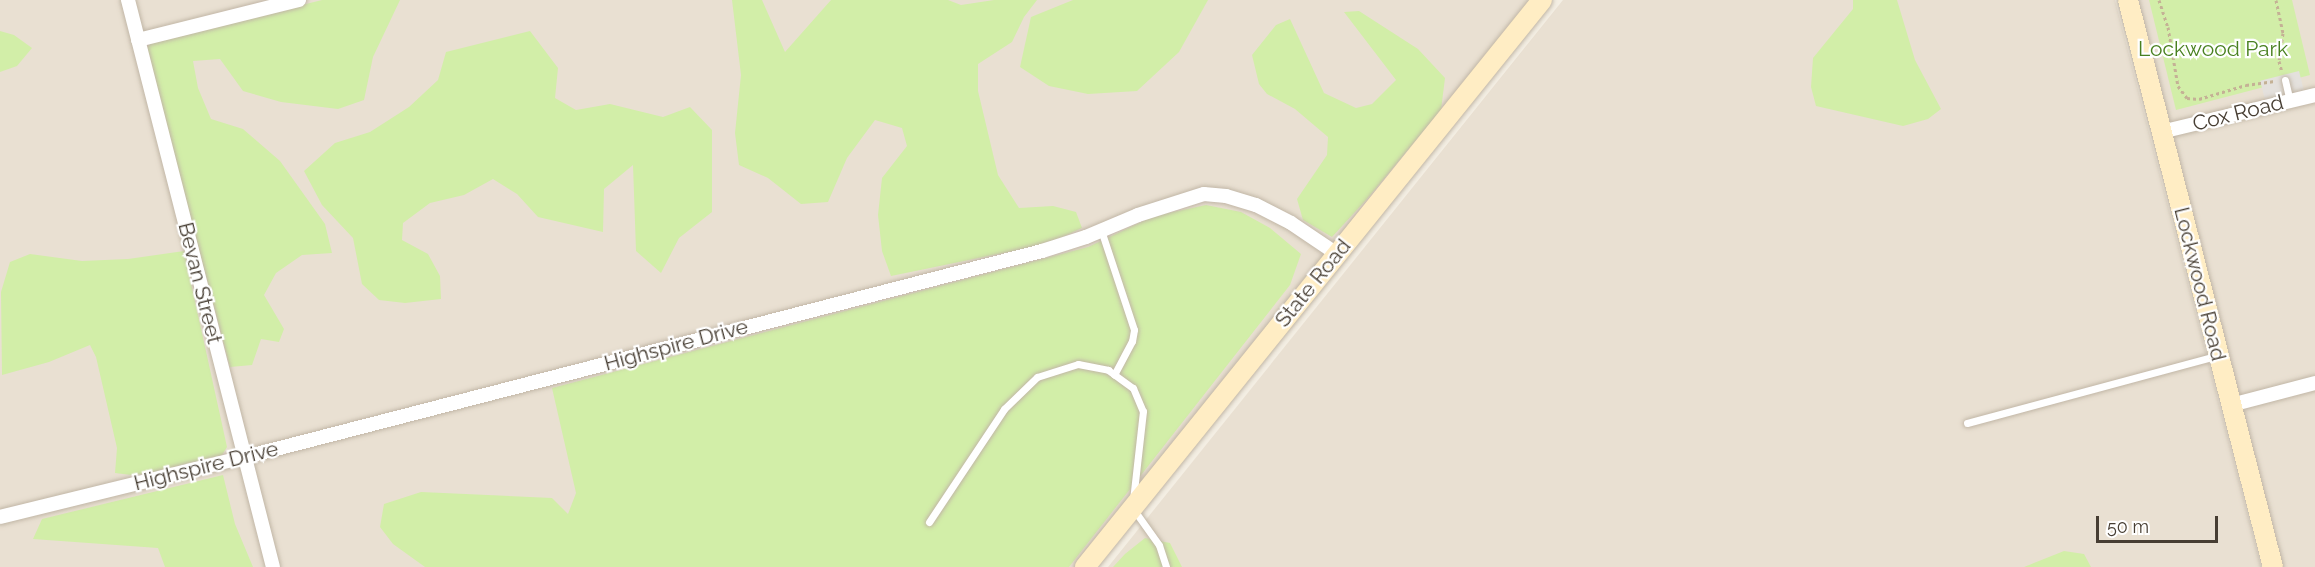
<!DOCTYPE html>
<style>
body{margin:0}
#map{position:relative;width:2315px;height:567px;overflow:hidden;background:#f4efe4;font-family:Raleway,sans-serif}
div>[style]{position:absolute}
.residential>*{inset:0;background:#e9e0d2}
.green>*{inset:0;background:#d2eea8}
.parking>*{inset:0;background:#e4e1dd;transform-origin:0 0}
.path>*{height:3px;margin-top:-1.5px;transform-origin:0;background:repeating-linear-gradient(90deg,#c4b195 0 3px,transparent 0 6px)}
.roads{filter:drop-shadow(0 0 2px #c1b6a6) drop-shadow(0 0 2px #c1b6a6)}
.lane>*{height:7px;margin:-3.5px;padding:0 3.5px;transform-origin:3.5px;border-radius:3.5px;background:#fff}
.street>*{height:14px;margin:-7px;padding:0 7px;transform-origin:7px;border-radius:7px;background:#fff}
.secondary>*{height:20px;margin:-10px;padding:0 10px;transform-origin:10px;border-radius:10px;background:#ffedc4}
span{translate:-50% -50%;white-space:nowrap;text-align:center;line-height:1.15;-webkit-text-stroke:4.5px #fff;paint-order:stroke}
.park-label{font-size:21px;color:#498020}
.street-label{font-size:21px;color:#473e33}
.scale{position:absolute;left:2096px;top:516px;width:122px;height:27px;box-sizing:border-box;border:3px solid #473e33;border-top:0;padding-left:8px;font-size:18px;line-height:21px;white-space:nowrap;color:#473e33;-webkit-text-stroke:4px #fff;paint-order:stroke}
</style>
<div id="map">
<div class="residential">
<div style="clip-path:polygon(0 0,128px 0,138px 39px,299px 0,1542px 0,1085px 567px,0 567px)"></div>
<div style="clip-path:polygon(132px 0,284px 0,141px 36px)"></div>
<div style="clip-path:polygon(1563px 0,2115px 0,2261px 567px,1108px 567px)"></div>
<div style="clip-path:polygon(2137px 0,2315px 0,2315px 567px,2283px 567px)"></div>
</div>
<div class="green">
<div style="clip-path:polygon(322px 0,400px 0,373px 57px,364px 100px,338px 109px,281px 102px,243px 91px,220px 59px,193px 61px,198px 88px,211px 119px,243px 129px,280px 161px,325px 224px,332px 253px,302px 255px,276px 273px,264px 295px,284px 329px,279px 342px,261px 339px,252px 365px,230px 367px,146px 50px,150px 43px)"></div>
<div style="clip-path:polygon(732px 0,762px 0,785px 52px,831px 0,948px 0,961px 5px,994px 0,1037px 0,1024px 17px,1012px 42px,978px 64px,978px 91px,998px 175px,1019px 208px,1053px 206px,1076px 212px,1082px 228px,1047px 244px,891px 276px,882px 251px,878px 215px,882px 178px,907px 146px,902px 128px,875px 120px,847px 158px,828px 202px,801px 204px,768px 178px,739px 165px,735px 133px,741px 75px)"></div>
<div style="clip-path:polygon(1073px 0,1208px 0,1179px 52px,1137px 91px,1088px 94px,1049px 86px,1020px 67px,1031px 17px)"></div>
<div style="clip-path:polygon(1853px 0,1897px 0,1915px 60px,1941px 109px,1928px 119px,1903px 126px,1816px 106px,1811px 87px,1813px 58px,1853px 9px)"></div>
<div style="clip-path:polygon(2149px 0,2292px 0,2310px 75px,2176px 110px)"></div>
<div style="clip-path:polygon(1359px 11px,1418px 49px,1445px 78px,1441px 110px,1367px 199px,1332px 237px,1303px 220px,1297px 199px,1327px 155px,1328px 137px,1295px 109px,1267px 94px,1259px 84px,1252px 55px,1276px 25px,1290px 19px,1324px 93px,1356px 108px,1372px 104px,1396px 80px,1344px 12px)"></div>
<div style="clip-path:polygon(0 31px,14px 35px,32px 48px,17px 66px,0 72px)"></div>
<div style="clip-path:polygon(530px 31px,558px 68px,555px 98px,576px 110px,610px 104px,663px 117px,690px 107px,712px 130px,712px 212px,679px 238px,661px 273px,636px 251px,633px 165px,604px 189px,603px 232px,538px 217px,517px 194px,493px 179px,464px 195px,430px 203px,403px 223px,402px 240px,428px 254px,440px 276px,441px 299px,405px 303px,379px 300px,362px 284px,353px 238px,322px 205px,304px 171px,335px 143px,370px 132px,409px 107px,438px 80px,446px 52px)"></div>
<div style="clip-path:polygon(1206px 205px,1241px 212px,1270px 228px,1301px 254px,1290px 285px,1069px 567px,425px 567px,393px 544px,380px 527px,384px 504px,421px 492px,552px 498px,568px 514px,576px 493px,552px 388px,1088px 247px,1154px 216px)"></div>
<div style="clip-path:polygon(184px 251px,227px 447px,222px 455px,150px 473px,131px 475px,115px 473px,117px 448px,96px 357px,90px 345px,49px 362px,2px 375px,1px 292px,10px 262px,30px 254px,82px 261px,128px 259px)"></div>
<div style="clip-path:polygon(223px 475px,235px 524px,253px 567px,165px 567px,158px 548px,33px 539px,42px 519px)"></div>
<div style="clip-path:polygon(1145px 538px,1170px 543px,1182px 567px,1113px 567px,1125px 554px)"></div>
<div style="clip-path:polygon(2064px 551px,2084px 554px,2091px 567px,2024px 567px)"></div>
</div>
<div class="parking">
<div style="left:2299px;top:71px;width:21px;height:40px;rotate:76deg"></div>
</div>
<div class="path">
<div style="left:2159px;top:0;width:28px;rotate:72deg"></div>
<div style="left:2168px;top:27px;width:60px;rotate:80.4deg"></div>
<div style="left:2178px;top:86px;width:15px;rotate:53deg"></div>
<div style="left:2187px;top:98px;width:12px;rotate:5deg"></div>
<div style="left:2199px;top:99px;width:49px;rotate:-16.6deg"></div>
<div style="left:2246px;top:85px;width:29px;rotate:-8deg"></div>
<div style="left:2276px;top:0;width:34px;rotate:78deg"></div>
<div style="left:2283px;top:33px;width:28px;rotate:98deg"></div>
<div style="left:2279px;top:61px;width:11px;rotate:75deg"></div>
</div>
<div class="roads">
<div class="lane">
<div style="left:2285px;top:80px;width:22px;rotate:77deg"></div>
<div style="left:1101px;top:230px;width:105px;rotate:71.7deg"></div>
<div style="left:1134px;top:330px;width:11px;rotate:100deg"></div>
<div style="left:1132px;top:341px;width:38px;rotate:118deg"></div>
<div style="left:1967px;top:423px;width:258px;rotate:-15.1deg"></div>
<div style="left:1134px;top:510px;width:43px;rotate:54.5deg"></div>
<div style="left:1159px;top:545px;width:23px;rotate:72deg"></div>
<div style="left:929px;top:522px;width:136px;rotate:-56.4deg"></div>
<div style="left:1004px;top:409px;width:46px;rotate:-44.1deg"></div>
<div style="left:1037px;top:377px;width:43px;rotate:-17.6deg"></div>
<div style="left:1078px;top:364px;width:31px;rotate:11deg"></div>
<div style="left:1108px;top:370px;width:31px;rotate:36deg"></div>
<div style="left:1133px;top:388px;width:25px;rotate:67deg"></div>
<div style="left:1143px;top:411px;width:90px;rotate:96.4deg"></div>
</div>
<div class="street">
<div style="left:128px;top:0;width:585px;rotate:75.66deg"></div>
<div style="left:138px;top:40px;width:166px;rotate:-14deg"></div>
<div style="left:2161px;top:132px;width:158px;rotate:-13.5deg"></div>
<div style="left:2231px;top:405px;width:87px;rotate:-14.7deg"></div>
<div style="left:0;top:517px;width:252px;rotate:-13.8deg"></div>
<div style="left:245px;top:457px;width:823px;rotate:-14.49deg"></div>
<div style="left:1042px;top:251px;width:46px;rotate:-17.7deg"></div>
<div style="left:1086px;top:237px;width:56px;rotate:-22.9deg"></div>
<div style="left:1138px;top:215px;width:69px;rotate:-17.7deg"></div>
<div style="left:1204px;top:194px;width:22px;rotate:5deg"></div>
<div style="left:1226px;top:196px;width:31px;rotate:17deg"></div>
<div style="left:1256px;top:205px;width:39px;rotate:27deg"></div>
<div style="left:1291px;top:223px;width:55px;rotate:34deg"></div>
</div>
<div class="secondary">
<div style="left:2128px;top:0;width:585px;rotate:75.66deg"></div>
<div style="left:1085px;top:567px;width:728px;rotate:-51.13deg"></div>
</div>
</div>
<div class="park-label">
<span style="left:2213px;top:49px">Lockwood Park</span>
</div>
<div class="street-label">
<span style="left:2238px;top:113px;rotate:-14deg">Cox Road</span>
<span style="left:200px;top:283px;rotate:76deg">Bevan Street</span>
<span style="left:1313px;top:283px;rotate:-51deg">State Road</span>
<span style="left:2200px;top:284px;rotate:76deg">Lockwood Road</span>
<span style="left:676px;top:345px;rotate:-15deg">Highspire Drive</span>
<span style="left:206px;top:466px;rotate:-14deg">Highspire Drive</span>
</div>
<div class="scale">50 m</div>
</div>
